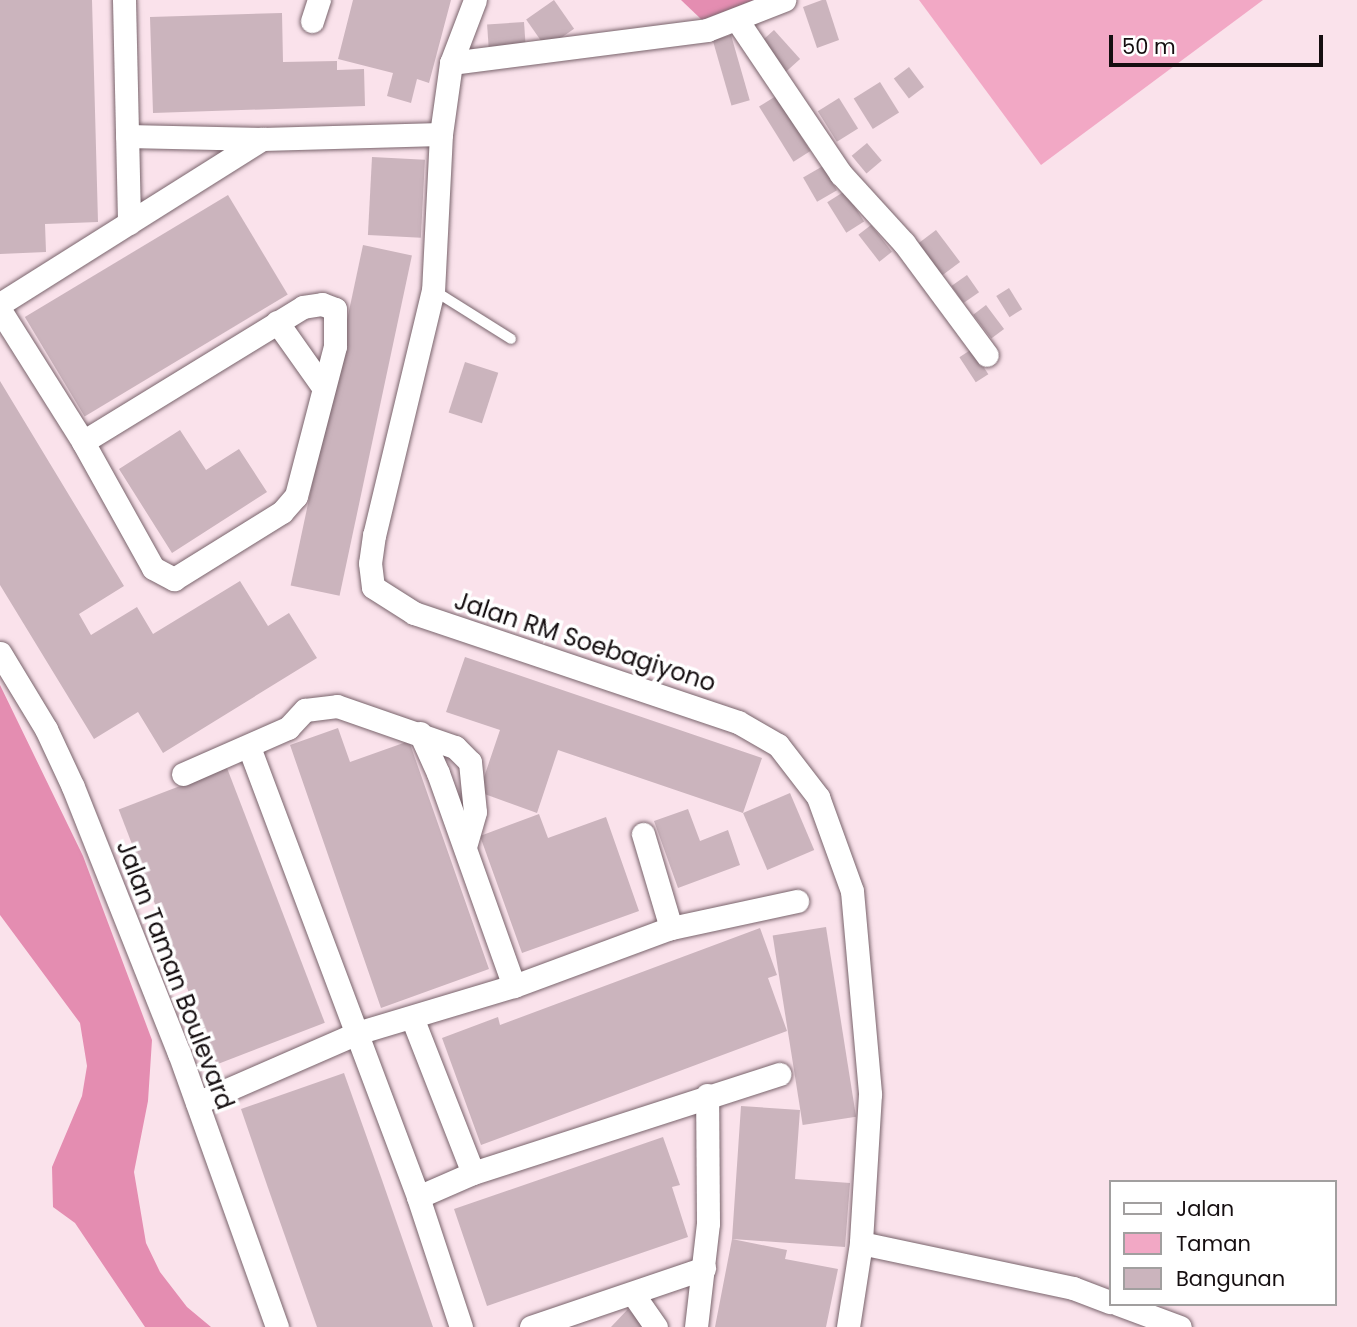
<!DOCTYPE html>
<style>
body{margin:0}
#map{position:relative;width:1357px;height:1327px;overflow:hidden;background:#fae2eb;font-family:Poppins,sans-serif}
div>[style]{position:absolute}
.green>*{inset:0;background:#f2a8c5}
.forest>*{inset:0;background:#e48db1}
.building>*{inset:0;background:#cbb4bd;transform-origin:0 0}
.roads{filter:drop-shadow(0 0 2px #79646c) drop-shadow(0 0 2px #79646c)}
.lane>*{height:10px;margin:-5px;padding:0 5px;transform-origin:5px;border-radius:5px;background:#fff}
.street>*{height:23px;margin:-11.5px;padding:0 11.5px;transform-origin:11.5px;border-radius:11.5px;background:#fff}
span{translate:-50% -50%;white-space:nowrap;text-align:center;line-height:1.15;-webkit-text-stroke:7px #fff;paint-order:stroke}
.street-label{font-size:24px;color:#150e10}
.legend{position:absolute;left:1109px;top:1180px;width:228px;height:126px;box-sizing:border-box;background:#fff;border:2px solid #a19f9f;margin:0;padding:9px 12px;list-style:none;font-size:21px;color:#150e10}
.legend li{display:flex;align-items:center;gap:14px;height:35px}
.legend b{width:35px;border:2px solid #a19f9f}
.scale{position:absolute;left:1109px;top:35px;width:214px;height:32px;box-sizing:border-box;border:4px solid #150e10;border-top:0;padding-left:9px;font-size:21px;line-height:24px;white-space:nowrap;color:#150e10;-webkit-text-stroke:5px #fff;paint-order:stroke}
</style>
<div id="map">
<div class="green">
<div style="clip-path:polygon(919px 0,1263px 0,1041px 165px)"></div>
</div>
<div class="forest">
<div style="clip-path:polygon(681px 0,754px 0,702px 20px)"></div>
<div style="clip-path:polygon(0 685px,83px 856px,152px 1040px,148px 1101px,134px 1172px,146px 1243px,160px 1272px,187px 1307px,211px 1327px,145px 1327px,75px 1223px,53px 1207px,52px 1167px,82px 1096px,87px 1066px,80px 1023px,0 915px)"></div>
</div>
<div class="building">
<div style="clip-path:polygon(0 0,92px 0,98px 222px,45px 224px,46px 252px,0 254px)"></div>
<div style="clip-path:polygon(353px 0,451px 0,429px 83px,417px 79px,411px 103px,387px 96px,393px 73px,338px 59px)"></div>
<div style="left:554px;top:0;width:35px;height:34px;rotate:55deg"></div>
<div style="clip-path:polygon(822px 0,826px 0,839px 40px,817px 48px,803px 7px)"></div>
<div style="clip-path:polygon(282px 13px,283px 62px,337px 61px,337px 70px,364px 69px,365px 106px,153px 113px,150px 17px)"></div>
<div style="left:524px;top:22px;width:26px;height:37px;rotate:86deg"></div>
<div style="left:774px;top:30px;width:39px;height:19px;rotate:48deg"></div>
<div style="left:731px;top:35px;width:68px;height:19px;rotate:74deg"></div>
<div style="left:909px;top:67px;width:25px;height:19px;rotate:53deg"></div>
<div style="left:880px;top:82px;width:36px;height:31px;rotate:58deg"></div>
<div style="left:776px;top:96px;width:65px;height:20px;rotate:58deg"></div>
<div style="left:839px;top:98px;width:36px;height:25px;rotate:58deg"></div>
<div style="left:867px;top:143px;width:23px;height:20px;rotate:50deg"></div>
<div style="left:372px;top:157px;width:53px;height:78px;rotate:3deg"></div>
<div style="left:823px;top:166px;width:28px;height:23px;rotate:60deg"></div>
<div style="left:845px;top:191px;width:36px;height:21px;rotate:58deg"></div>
<div style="left:228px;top:195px;width:116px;height:237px;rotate:59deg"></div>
<div style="left:871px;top:225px;width:34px;height:16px;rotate:52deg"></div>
<div style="left:936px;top:230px;width:40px;height:26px;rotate:53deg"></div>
<div style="left:363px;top:245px;width:50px;height:348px;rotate:12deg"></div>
<div style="left:967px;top:275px;width:21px;height:19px;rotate:55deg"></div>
<div style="left:1009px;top:288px;width:25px;height:15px;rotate:58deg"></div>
<div style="left:986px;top:305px;width:30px;height:16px;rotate:53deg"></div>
<div style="left:972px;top:349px;width:30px;height:15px;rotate:57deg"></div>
<div style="left:465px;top:362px;width:35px;height:53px;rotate:18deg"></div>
<div style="clip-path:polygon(0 381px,124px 586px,79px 614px,91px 635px,137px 607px,153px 634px,240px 581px,268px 626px,289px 613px,317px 658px,163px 753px,138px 712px,94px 739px,0 585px)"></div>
<div style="clip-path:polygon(180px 430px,206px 470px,239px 449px,267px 492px,172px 553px,119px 469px)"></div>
<div style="clip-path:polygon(465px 657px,762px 758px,743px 813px,558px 750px,537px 813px,479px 792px,500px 730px,446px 712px)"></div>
<div style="clip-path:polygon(338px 728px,350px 762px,409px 741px,489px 969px,381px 1008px,290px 745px)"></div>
<div style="left:227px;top:768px;width:273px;height:116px;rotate:69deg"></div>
<div style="left:790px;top:793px;width:62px;height:51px;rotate:67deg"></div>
<div style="clip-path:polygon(688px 809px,700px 841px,728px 830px,740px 865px,678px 888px,654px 821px)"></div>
<div style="clip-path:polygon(539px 814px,548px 838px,606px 817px,639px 911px,522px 953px,480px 836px)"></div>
<div style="left:826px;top:927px;width:192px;height:54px;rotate:81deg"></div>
<div style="clip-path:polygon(760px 928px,777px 975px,768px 978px,787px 1031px,481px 1145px,442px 1038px,498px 1017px,500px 1025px)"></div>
<div style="clip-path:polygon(344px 1073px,382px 1180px,433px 1327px,317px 1327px,267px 1185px,241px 1109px)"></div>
<div style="clip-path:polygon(741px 1106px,800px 1110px,795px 1179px,850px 1183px,845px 1247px,732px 1239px,787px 1250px,785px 1259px,838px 1269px,826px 1327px,715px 1327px,732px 1239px)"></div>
<div style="clip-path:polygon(663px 1137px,680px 1185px,672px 1187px,688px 1237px,487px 1306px,454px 1209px)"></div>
<div style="clip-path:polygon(628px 1309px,645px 1327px,611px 1327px)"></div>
</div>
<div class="roads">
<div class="lane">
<div style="left:433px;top:290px;width:92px;rotate:32.1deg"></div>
</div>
<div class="street">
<div style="left:124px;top:0;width:223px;rotate:88.7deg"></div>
<div style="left:475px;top:0;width:67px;rotate:110.9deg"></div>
<div style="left:451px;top:63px;width:72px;rotate:98deg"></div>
<div style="left:441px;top:134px;width:156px;rotate:92.9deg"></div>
<div style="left:433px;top:290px;width:252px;rotate:103.5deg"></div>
<div style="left:374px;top:535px;width:28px;rotate:98deg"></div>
<div style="left:370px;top:563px;width:24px;rotate:83deg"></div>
<div style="left:373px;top:587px;width:49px;rotate:32.4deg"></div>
<div style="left:414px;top:613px;width:342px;rotate:18.6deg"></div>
<div style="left:738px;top:722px;width:46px;rotate:29.9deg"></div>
<div style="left:778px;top:745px;width:66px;rotate:52.4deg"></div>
<div style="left:818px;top:797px;width:100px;rotate:70.1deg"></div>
<div style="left:852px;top:891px;width:204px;rotate:84.9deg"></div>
<div style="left:870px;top:1094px;width:149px;rotate:93.5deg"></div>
<div style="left:861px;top:1243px;width:85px;rotate:98.8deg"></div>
<div style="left:737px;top:20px;width:186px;rotate:56deg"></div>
<div style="left:841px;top:174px;width:93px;rotate:47.6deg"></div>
<div style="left:904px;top:243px;width:139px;rotate:53.5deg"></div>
<div style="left:312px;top:21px;width:22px;rotate:-72deg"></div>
<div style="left:451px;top:63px;width:258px;rotate:-7.3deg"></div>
<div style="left:707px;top:30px;width:83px;rotate:-21.3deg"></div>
<div style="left:127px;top:136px;width:135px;rotate:1.3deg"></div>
<div style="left:262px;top:139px;width:179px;rotate:-1.6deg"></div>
<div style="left:0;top:304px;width:310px;rotate:-32.2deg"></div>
<div style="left:0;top:310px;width:156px;rotate:57.8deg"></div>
<div style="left:83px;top:442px;width:144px;rotate:60.9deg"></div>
<div style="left:153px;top:568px;width:24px;rotate:28deg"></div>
<div style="left:174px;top:579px;width:127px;rotate:-31.8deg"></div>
<div style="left:282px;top:512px;width:21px;rotate:-49deg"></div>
<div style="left:296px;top:496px;width:155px;rotate:-75.4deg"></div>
<div style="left:335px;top:346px;width:37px;rotate:-90deg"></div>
<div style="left:335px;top:309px;width:14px;rotate:-159deg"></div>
<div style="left:322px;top:304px;width:19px;rotate:171deg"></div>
<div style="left:303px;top:307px;width:258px;rotate:148.5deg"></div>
<div style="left:277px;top:322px;width:80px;rotate:54.7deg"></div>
<div style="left:0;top:653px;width:89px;rotate:58.8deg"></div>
<div style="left:46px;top:729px;width:64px;rotate:65deg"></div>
<div style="left:73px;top:787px;width:286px;rotate:68.3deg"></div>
<div style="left:179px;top:1053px;width:291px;rotate:70.3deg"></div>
<div style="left:420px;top:733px;width:44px;rotate:65.8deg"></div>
<div style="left:438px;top:773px;width:226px;rotate:70.4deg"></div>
<div style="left:249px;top:747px;width:481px;rotate:69.4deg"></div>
<div style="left:418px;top:1197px;width:137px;rotate:71.7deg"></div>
<div style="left:183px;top:774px;width:115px;rotate:-23.7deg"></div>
<div style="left:288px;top:728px;width:25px;rotate:-47deg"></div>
<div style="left:305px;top:710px;width:32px;rotate:-7deg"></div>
<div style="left:337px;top:706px;width:125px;rotate:19.2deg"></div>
<div style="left:455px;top:747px;width:21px;rotate:45deg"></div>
<div style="left:470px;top:762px;width:50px;rotate:84.3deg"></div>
<div style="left:475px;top:812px;width:35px;rotate:106deg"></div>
<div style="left:643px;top:834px;width:98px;rotate:73.4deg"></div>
<div style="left:413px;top:1020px;width:164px;rotate:68.6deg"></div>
<div style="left:197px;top:1103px;width:175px;rotate:-23.6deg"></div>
<div style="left:357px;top:1033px;width:164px;rotate:-16.7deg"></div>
<div style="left:514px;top:986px;width:167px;rotate:-20.3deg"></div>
<div style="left:671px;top:928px;width:129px;rotate:-12.1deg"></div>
<div style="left:418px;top:1197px;width:60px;rotate:-23.6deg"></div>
<div style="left:473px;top:1173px;width:322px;rotate:-17.9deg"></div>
<div style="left:861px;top:1243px;width:217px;rotate:12deg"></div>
<div style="left:1073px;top:1288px;width:40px;rotate:21deg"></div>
<div style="left:633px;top:1294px;width:40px;rotate:55.1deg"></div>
<div style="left:1118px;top:1304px;width:66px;rotate:20.4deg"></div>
<div style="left:531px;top:1327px;width:183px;rotate:-18.8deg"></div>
<div style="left:696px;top:1327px;width:105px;rotate:-83.4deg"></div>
<div style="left:708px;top:1223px;width:128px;rotate:-90.4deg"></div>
</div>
</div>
<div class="street-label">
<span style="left:585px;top:642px;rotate:18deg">Jalan RM Soebagiyono</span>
<span style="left:175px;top:975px;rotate:69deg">Jalan Taman Boulevard</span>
</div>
<ul class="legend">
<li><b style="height:9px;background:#fff"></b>Jalan</li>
<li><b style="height:19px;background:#f2a8c5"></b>Taman</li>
<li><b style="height:19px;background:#cbb4bd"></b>Bangunan</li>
</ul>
<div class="scale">50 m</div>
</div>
